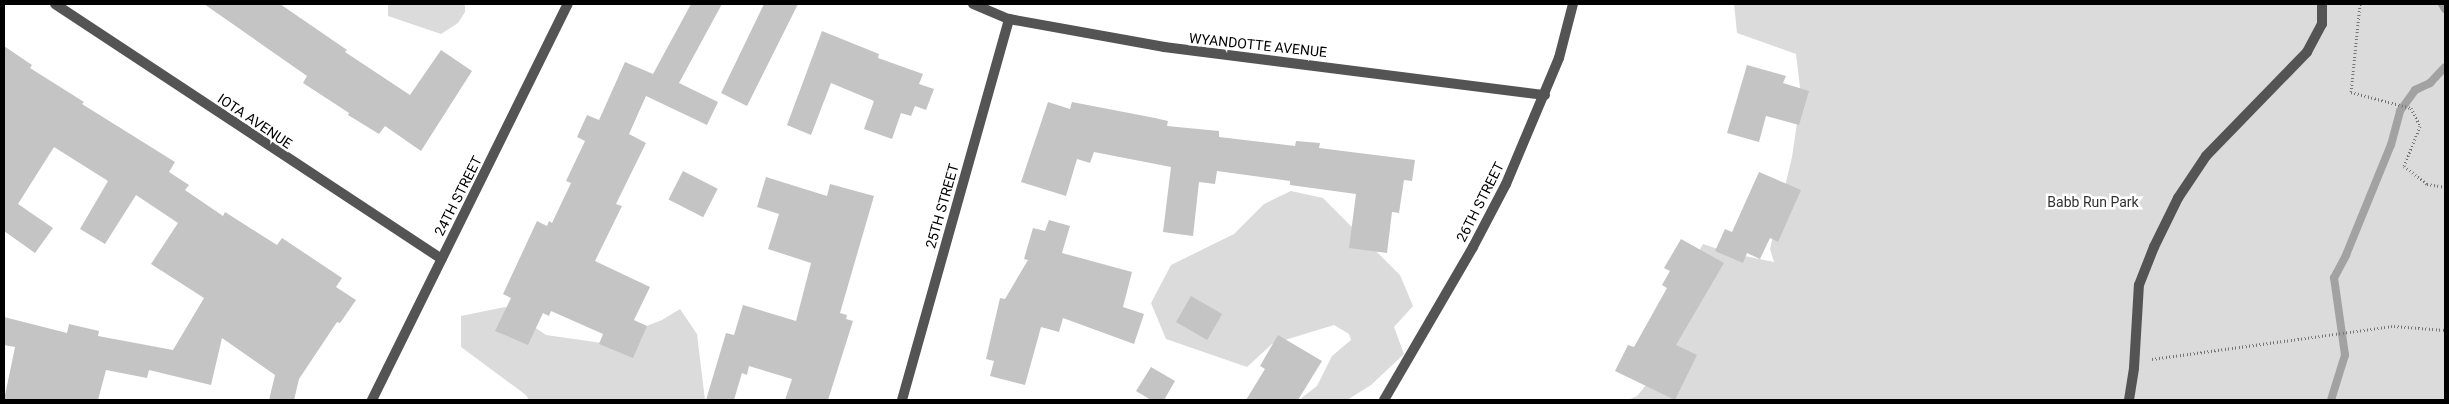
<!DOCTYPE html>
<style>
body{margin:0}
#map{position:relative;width:2449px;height:404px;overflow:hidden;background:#fff;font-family:Roboto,sans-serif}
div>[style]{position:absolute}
.green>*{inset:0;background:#dbdbdb}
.stream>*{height:8px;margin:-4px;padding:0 4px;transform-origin:4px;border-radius:4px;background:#a2a2a2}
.building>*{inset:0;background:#c4c4c4;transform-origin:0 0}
.path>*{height:3px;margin-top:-1.5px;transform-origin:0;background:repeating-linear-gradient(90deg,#767676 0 1px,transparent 0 3.5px)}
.lane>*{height:10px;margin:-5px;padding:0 5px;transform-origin:5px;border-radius:5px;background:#545454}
.street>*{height:10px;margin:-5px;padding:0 5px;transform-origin:5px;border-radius:5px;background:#545454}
span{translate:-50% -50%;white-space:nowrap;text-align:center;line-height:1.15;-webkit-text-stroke:5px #fff;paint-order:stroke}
.street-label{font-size:14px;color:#000}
.park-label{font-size:14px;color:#323232}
.frame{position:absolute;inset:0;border:5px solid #000;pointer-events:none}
</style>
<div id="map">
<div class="green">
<div style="clip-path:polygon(388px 4px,465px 4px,465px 12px,458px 23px,441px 34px,388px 16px)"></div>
<div style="clip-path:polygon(1734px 4px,2445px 4px,2445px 400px,1628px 400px,1637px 396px,1655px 374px,1677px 291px,1703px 244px,1730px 253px,1774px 262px,1770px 249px,1792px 157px,1801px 96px,1796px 54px,1737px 33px)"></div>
<div style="clip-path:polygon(1291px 191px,1323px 198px,1400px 275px,1413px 306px,1394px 327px,1404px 354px,1371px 385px,1347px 400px,1299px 400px,1317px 386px,1332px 356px,1351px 340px,1349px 334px,1334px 325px,1272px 344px,1247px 367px,1166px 339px,1151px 303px,1171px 265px,1234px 234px,1264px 204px)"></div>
<div style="clip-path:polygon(505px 307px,546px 335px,602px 343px,662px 320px,680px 309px,697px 334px,705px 400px,529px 400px,526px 395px,461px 347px,461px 316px)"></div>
</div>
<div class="stream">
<div style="left:2442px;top:4px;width:6px;rotate:59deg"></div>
<div style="left:2331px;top:400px;width:47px;rotate:-72.7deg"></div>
<div style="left:2345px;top:355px;width:78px;rotate:-98.1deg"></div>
<div style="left:2334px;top:278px;width:26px;rotate:-62deg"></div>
<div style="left:2346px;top:255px;width:119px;rotate:-67.8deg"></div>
<div style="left:2391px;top:145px;width:35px;rotate:-75deg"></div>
<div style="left:2400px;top:111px;width:26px;rotate:-54deg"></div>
<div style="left:2415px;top:90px;width:17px;rotate:-25deg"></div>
<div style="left:2430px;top:83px;width:22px;rotate:-47deg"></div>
</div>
<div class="building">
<div style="clip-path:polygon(204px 4px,280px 4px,347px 50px,345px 52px,410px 95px,441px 50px,472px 71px,421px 151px,385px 126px,379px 134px,348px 115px,349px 113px,303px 83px,307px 76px)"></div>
<div style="clip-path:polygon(691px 4px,722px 4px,679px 83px,718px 102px,707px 125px,646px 96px,629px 134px,646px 143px,616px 204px,622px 206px,595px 261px,650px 287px,634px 320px,647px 326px,633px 358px,599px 344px,603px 334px,551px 311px,549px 316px,543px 313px,528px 345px,495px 331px,511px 298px,503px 294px,537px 221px,547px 226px,549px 221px,552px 223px,571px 183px,566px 181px,585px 141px,577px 137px,587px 115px,599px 120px,625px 62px,653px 74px)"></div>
<div style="clip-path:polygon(764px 4px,798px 4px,747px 106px,721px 93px)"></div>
<div style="clip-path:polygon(822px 31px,879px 54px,878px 58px,923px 74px,919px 84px,934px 89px,926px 110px,915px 106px,911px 116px,901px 113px,892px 139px,864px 129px,874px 101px,831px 83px,811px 135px,787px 125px)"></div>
<div style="clip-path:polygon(4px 46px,32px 65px,30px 68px,84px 102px,82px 104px,175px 162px,169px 172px,189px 185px,185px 190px,223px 216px,225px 212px,277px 245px,282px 238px,342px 278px,336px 287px,356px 300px,340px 323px,337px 322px,299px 379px,294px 400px,269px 400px,275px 375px,222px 338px,211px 385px,149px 370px,147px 378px,106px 370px,98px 400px,4px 400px,15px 347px,4px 345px,4px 317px,67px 333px,69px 324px,99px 331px,98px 336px,173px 350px,204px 298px,151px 264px,178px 223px,136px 195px,105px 244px,80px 229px,108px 181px,54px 147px,18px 204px,53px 228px,35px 253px,4px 231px)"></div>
<div style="clip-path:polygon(1747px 65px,1786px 76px,1783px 83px,1809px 91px,1799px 125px,1766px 116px,1759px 142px,1727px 133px)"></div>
<div style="clip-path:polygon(1048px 102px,1070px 109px,1072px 102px,1155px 118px,1168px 121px,1167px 126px,1219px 131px,1219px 137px,1295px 146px,1296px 141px,1320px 143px,1319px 148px,1415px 160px,1412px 181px,1404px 180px,1399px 213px,1392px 212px,1387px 253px,1349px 248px,1356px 194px,1290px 185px,1290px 181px,1217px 171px,1215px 184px,1199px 182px,1193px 236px,1163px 232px,1171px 167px,1094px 152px,1090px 163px,1077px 159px,1066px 196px,1021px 182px)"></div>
<div style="left:683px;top:171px;width:39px;height:32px;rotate:27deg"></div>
<div style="clip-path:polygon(1759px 172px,1801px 190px,1778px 242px,1770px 238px,1760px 259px,1747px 253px,1743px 263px,1715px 251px,1725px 229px,1732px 232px)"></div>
<div style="clip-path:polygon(766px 177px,827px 196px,830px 184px,874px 196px,840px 313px,847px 315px,846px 319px,853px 321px,828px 400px,785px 400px,792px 379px,749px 366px,747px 375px,742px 373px,734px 400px,706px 400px,726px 333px,734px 335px,743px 305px,796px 321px,811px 263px,768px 249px,779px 214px,757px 207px)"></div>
<div style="clip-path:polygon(1049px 220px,1070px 226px,1062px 253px,1132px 272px,1123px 307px,1144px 314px,1134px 344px,1063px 318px,1059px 332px,1041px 327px,1025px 385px,990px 376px,994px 361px,986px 359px,1000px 298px,1005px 299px,1028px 260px,1024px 259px,1033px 228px,1045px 231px)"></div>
<div style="clip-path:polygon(1681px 239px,1724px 263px,1676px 345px,1697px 355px,1675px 400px,1615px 371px,1628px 345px,1634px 347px,1667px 288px,1662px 285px,1670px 271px,1664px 268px)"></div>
<div style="left:1191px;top:296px;width:36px;height:30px;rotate:30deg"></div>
<div style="clip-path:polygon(1278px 335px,1322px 361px,1298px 400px,1246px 400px,1265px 369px,1260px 366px)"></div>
<div style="clip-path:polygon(1151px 367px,1175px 381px,1164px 400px,1151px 400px,1136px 391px)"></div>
</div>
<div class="path">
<div style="left:2360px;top:4px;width:88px;rotate:95.8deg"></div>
<div style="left:2351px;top:92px;width:62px;rotate:14.9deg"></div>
<div style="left:2411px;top:108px;width:20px;rotate:63deg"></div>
<div style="left:2420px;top:126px;width:43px;rotate:111.8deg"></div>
<div style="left:2404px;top:166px;width:29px;rotate:38deg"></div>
<div style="left:2427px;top:184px;width:18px;rotate:9deg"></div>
<div style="left:2152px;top:359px;width:244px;rotate:-7.8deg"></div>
<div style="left:2394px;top:326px;width:51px;rotate:4.5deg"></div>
</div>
<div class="lane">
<div style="left:2129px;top:400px;width:32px;rotate:-81deg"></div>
<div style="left:2134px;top:368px;width:83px;rotate:-86.6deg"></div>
<div style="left:2139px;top:285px;width:41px;rotate:-68.5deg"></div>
<div style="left:2154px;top:247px;width:55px;rotate:-63.9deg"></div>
<div style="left:2178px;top:198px;width:50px;rotate:-56.3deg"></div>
<div style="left:2206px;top:156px;width:145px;rotate:-45.8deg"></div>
<div style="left:2307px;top:52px;width:32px;rotate:-62deg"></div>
<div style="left:2322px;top:24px;width:20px;rotate:-90deg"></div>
</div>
<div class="street">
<div style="left:55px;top:4px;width:463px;rotate:33.4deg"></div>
<div style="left:973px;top:4px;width:39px;rotate:23deg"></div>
<div style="left:1009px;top:19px;width:158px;rotate:10.2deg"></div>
<div style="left:1164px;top:47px;width:384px;rotate:7.2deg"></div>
<div style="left:372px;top:400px;width:442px;rotate:-63.7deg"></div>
<div style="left:902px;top:400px;width:396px;rotate:-74.3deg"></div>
<div style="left:1384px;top:400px;width:177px;rotate:-59.8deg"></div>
<div style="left:1473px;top:247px;width:71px;rotate:-62.4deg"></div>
<div style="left:1506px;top:184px;width:137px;rotate:-67.2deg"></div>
<div style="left:1559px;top:58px;width:56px;rotate:-75.5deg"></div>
</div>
<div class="street-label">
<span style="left:1258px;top:45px;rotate:6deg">WYANDOTTE AVENUE</span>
<span style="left:255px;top:121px;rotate:34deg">IOTA AVENUE</span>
<span style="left:458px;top:196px;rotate:-63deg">24TH STREET</span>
<span style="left:1480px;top:202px;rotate:-63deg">26TH STREET</span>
<span style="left:942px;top:206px;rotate:-74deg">25TH STREET</span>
</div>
<div class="park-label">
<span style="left:2093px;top:202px">Babb Run Park</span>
</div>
<div class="frame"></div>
</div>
